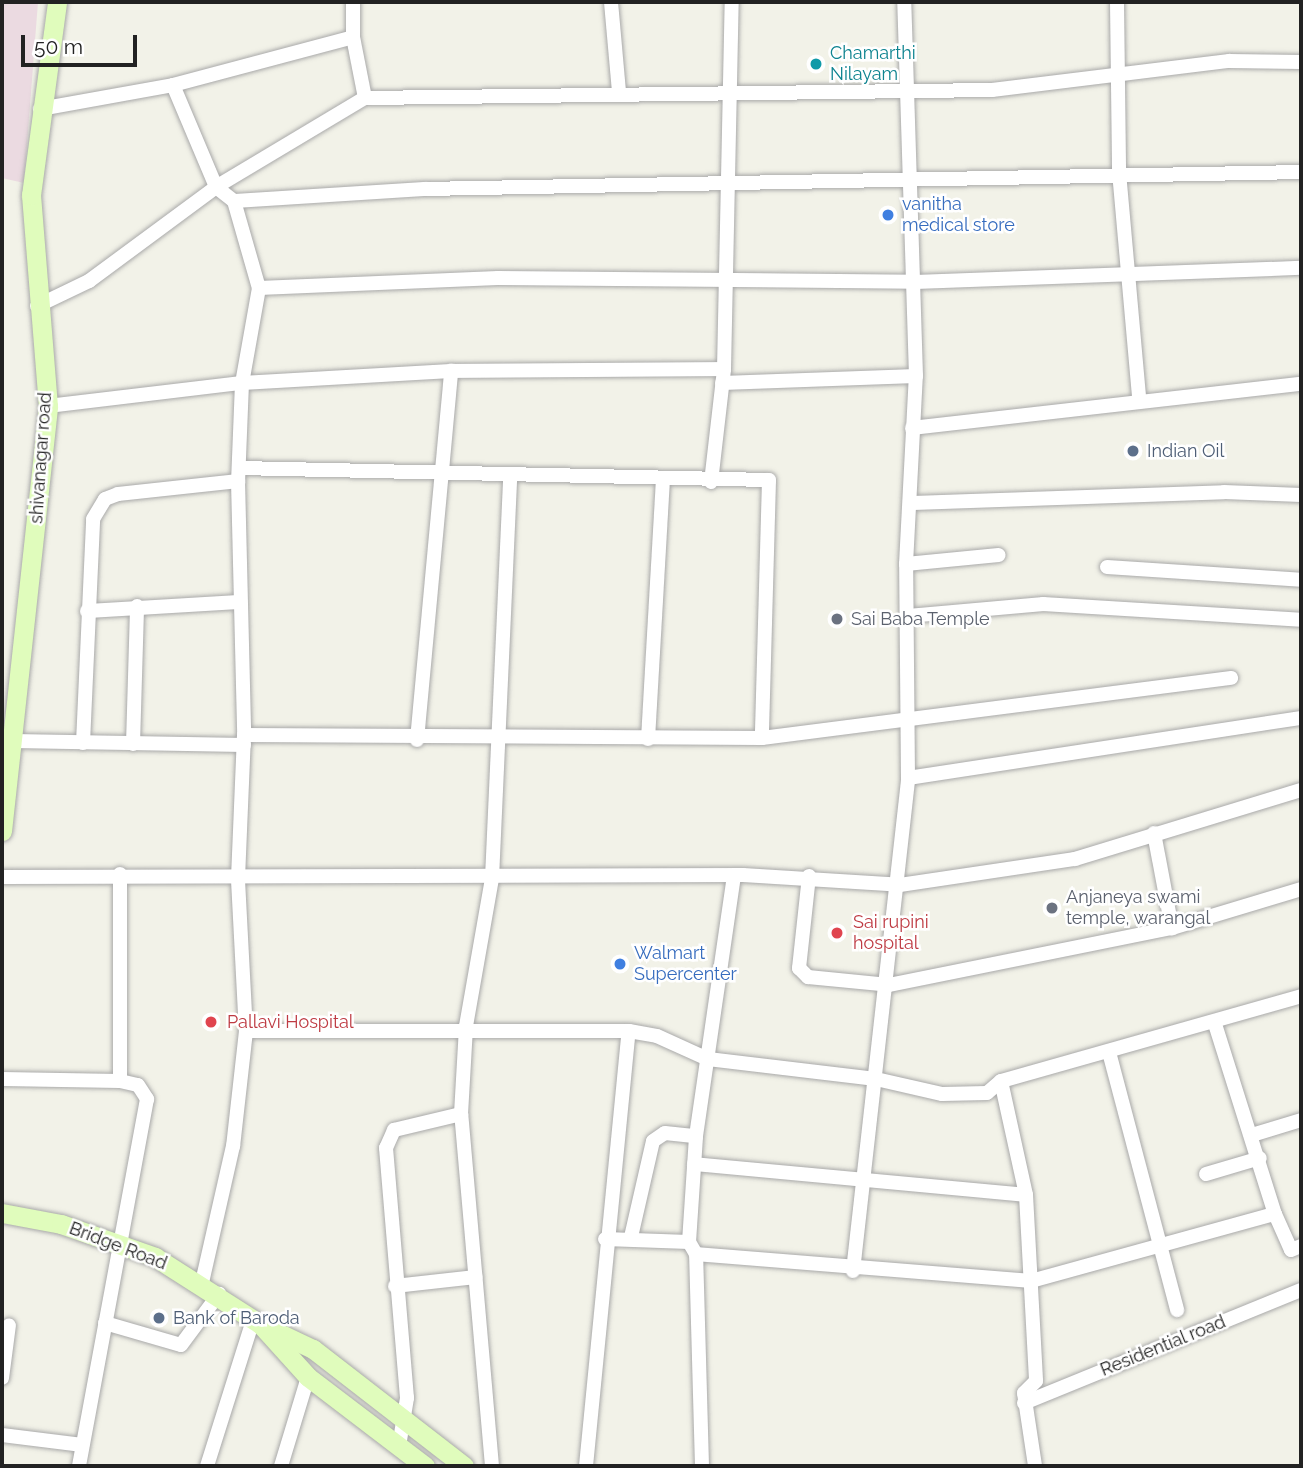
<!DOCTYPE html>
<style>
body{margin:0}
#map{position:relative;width:1303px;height:1468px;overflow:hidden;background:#f2f2e8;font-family:Raleway,sans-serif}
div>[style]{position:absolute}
.industrial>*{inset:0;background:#ebdae1}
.roads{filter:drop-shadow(0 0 2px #a9a9a9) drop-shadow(0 0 2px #a9a9a9)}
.street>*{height:14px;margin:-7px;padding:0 7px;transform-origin:7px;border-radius:7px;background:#fff}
.secondary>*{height:19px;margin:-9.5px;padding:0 9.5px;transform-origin:9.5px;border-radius:9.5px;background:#e0fcbc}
.dots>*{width:19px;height:19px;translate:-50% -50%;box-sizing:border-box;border:4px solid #fff;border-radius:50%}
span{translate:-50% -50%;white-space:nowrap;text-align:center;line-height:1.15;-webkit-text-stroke:5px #fff;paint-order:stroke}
.culture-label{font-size:18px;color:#0d838f}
.left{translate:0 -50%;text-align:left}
.shop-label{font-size:18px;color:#366cbe}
.service-label{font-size:18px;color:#4e5e75}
.street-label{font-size:18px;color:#222}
.worship-label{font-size:18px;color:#5b616d}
.health-label{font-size:18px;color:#be3a42}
.frame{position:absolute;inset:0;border:4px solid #222;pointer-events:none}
.scale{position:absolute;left:21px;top:35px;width:116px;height:32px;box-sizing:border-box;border:4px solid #222;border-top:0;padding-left:9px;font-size:21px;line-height:24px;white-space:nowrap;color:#222;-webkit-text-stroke:5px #fff;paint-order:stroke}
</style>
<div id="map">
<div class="industrial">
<div style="clip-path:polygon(2px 2px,38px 2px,24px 183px,2px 178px)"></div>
</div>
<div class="roads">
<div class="street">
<div style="left:611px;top:2px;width:90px;rotate:84.9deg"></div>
<div style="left:1117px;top:2px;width:170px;rotate:89.3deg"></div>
<div style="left:1119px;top:172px;width:227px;rotate:84.9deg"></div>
<div style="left:353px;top:37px;width:62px;rotate:78.9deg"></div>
<div style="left:173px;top:85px;width:111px;rotate:67.1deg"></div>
<div style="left:216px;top:187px;width:23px;rotate:38deg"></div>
<div style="left:234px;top:201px;width:91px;rotate:74deg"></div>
<div style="left:259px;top:288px;width:97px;rotate:100.1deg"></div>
<div style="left:242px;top:383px;width:98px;rotate:92.3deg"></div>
<div style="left:238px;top:481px;width:254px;rotate:88.6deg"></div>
<div style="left:244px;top:735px;width:145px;rotate:92.4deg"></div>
<div style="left:238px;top:880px;width:151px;rotate:87deg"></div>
<div style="left:246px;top:1031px;width:116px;rotate:96.4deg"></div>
<div style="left:233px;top:1146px;width:140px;rotate:102.8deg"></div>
<div style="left:40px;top:109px;width:135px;rotate:-10.2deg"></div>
<div style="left:173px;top:85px;width:186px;rotate:-14.9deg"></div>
<div style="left:353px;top:37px;width:35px;rotate:-90deg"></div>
<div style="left:234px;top:201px;width:191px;rotate:-3.6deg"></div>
<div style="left:425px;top:189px;width:876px;rotate:-1.11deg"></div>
<div style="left:259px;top:288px;width:239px;rotate:-2.4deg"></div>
<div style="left:498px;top:278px;width:417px;rotate:0.5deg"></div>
<div style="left:915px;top:282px;width:386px;rotate:-2.1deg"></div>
<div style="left:37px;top:306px;width:58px;rotate:-25.7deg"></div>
<div style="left:89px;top:281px;width:158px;rotate:-36.5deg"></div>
<div style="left:216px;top:187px;width:174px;rotate:-30.9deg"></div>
<div style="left:365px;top:98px;width:627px;rotate:-0.73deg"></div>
<div style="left:992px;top:90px;width:239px;rotate:-7deg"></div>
<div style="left:1229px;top:61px;width:72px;rotate:0.8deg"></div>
<div style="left:722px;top:383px;width:194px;rotate:-2.1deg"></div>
<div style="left:48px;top:406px;width:195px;rotate:-6.8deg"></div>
<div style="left:242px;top:383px;width:209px;rotate:-3.3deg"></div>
<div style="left:451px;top:371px;width:273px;rotate:-0.4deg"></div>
<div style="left:912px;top:428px;width:391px;rotate:-6.5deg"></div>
<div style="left:239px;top:468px;width:530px;rotate:1.3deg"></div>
<div style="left:769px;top:480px;width:258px;rotate:91.6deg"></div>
<div style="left:711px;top:482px;width:114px;rotate:-83.4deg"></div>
<div style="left:724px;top:369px;width:367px;rotate:-88.8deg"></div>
<div style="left:913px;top:503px;width:311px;rotate:-2deg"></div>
<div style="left:1224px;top:492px;width:77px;rotate:2.2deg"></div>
<div style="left:906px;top:564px;width:93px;rotate:-5.5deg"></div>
<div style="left:1107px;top:567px;width:194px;rotate:3.8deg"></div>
<div style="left:87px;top:611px;width:153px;rotate:-3.4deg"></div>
<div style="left:908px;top:616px;width:136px;rotate:-5.1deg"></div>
<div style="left:1043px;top:604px;width:258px;rotate:3.5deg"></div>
<div style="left:244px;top:735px;width:518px;rotate:0.33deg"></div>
<div style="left:762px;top:738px;width:473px;rotate:-7.3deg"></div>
<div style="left:648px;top:739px;width:259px;rotate:-86.7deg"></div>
<div style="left:417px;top:740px;width:371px;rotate:-84.7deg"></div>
<div style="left:13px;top:741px;width:231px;rotate:1deg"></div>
<div style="left:83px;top:743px;width:224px;rotate:-87.4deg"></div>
<div style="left:93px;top:519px;width:23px;rotate:-59deg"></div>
<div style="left:105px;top:499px;width:14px;rotate:-21deg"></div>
<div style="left:118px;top:494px;width:121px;rotate:-6.2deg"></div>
<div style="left:133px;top:744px;width:138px;rotate:-88.3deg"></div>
<div style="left:908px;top:778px;width:398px;rotate:-8.7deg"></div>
<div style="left:1154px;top:833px;width:97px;rotate:79.3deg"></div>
<div style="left:120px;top:874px;width:207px;rotate:90deg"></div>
<div style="left:809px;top:876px;width:93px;rotate:96.2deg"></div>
<div style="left:799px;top:968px;width:13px;rotate:45deg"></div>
<div style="left:808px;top:977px;width:81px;rotate:5.6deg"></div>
<div style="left:889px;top:985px;width:289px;rotate:-11.4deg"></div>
<div style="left:1172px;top:928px;width:135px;rotate:-16.8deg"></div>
<div style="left:2px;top:877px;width:741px;rotate:-0.15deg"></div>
<div style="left:743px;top:875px;width:157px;rotate:3.6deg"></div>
<div style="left:900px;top:885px;width:177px;rotate:-8.5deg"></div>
<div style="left:1075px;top:859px;width:236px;rotate:-17deg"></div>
<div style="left:1215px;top:1024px;width:199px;rotate:72.5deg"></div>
<div style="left:1275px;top:1214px;width:39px;rotate:66deg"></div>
<div style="left:1291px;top:1250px;width:11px;rotate:-22deg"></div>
<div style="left:246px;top:1031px;width:383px"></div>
<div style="left:629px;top:1031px;width:28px;rotate:10deg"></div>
<div style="left:657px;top:1036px;width:56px;rotate:24.3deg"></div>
<div style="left:708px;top:1059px;width:169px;rotate:6.8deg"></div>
<div style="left:876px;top:1079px;width:68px;rotate:12.8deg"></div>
<div style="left:942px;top:1094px;width:45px;rotate:-1.3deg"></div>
<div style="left:987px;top:1093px;width:18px;rotate:-41deg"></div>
<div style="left:1001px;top:1081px;width:312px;rotate:-15.8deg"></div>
<div style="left:1109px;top:1052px;width:267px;rotate:75.2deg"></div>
<div style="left:2px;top:1079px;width:118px;rotate:1deg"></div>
<div style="left:120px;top:1081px;width:18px;rotate:13deg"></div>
<div style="left:138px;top:1085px;width:17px;rotate:57deg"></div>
<div style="left:147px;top:1099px;width:373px;rotate:100.5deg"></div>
<div style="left:1001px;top:1081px;width:117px;rotate:77.6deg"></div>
<div style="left:1026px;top:1195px;width:186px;rotate:86.9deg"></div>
<div style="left:1036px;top:1381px;width:17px;rotate:135deg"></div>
<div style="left:1024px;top:1393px;width:74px;rotate:81.4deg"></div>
<div style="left:1252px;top:1135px;width:51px;rotate:-17deg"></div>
<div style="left:694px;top:1164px;width:333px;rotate:5.3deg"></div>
<div style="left:1206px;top:1174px;width:56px;rotate:-16.5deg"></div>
<div style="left:631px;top:1237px;width:98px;rotate:-77.1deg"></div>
<div style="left:653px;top:1141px;width:14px;rotate:-34deg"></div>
<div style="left:665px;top:1133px;width:31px;rotate:6deg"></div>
<div style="left:605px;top:1239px;width:84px;rotate:2deg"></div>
<div style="left:696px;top:1254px;width:336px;rotate:4.6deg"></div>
<div style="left:1031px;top:1281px;width:253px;rotate:-15.4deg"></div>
<div style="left:853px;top:1271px;width:496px;rotate:-83.6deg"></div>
<div style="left:908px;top:778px;width:214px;rotate:-90.5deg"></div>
<div style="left:906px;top:564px;width:188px;rotate:-87deg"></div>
<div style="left:916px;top:376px;width:374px;rotate:-91.8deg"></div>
<div style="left:395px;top:1286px;width:81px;rotate:-6.4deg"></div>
<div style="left:105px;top:1323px;width:79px;rotate:16.1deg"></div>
<div style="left:181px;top:1345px;width:64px;rotate:-53.3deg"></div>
<div style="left:2px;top:1378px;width:53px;rotate:-82.5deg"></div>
<div style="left:1024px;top:1403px;width:299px;rotate:-22.2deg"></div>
<div style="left:2px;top:1435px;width:81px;rotate:7.1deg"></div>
<div style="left:399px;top:1446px;width:49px;rotate:-80.5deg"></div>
<div style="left:407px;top:1398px;width:251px;rotate:-94.8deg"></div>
<div style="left:386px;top:1148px;width:20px;rotate:-66deg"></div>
<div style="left:394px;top:1130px;width:69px;rotate:-13.4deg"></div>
<div style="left:207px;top:1466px;width:153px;rotate:-72.5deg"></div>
<div style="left:281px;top:1466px;width:93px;rotate:-73.1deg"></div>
<div style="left:492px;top:1466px;width:353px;rotate:-95deg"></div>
<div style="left:461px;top:1114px;width:88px;rotate:-86.7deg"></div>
<div style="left:466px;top:1026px;width:150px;rotate:-80deg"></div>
<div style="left:492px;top:878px;width:400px;rotate:-87.4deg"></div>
<div style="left:586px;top:1466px;width:437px;rotate:-84.4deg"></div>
<div style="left:702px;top:1466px;width:212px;rotate:-91.6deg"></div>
<div style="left:696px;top:1254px;width:14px;rotate:-120deg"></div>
<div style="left:689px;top:1242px;width:106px;rotate:-86.2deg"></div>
<div style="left:696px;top:1136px;width:263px;rotate:-81.7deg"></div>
</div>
<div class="secondary">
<div style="left:2px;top:831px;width:427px;rotate:-83.8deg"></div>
<div style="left:48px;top:406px;width:212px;rotate:-94.6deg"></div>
<div style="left:31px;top:195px;width:195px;rotate:-82.3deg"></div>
<div style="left:2px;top:1213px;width:60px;rotate:10.6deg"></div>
<div style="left:61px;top:1224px;width:100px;rotate:19.3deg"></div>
<div style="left:155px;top:1257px;width:125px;rotate:32.5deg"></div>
<div style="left:260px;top:1324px;width:59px;rotate:25.3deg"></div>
<div style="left:313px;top:1349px;width:191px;rotate:37.8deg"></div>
<div style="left:261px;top:1325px;width:70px;rotate:47.9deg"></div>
<div style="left:308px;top:1377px;width:147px;rotate:37.3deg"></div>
</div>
</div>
<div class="dots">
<div style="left:816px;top:64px;background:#0f9aa8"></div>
<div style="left:888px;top:215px;background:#3f7fe0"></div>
<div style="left:1133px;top:451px;background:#5c6f8a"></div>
<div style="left:837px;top:619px;background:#6b7280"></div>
<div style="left:1052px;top:908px;background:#6b7280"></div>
<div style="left:837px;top:933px;background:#e0444e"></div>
<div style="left:620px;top:964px;background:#3f7fe0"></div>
<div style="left:211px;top:1022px;background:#e0444e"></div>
<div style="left:159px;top:1318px;background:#5c6f8a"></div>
</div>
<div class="culture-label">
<span class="left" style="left:830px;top:64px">Chamarthi<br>Nilayam</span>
</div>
<div class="shop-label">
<span class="left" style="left:902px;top:215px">vanitha<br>medical store</span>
<span class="left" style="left:634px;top:964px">Walmart<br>Supercenter</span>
</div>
<div class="service-label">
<span class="left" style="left:1147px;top:451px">Indian Oil</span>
<span class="left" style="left:173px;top:1318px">Bank of Baroda</span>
</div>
<div class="street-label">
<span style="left:41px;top:458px;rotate:-86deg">shivanagar road</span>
<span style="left:118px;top:1246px;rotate:21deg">Bridge Road</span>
<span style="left:1163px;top:1346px;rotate:-22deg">Residential road</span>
</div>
<div class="worship-label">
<span class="left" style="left:851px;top:619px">Sai Baba Temple</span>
<span class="left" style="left:1066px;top:908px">Anjaneya swami<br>temple, warangal</span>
</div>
<div class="health-label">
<span class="left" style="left:853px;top:933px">Sai rupini<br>hospital</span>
<span class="left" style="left:227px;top:1022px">Pallavi Hospital</span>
</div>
<div class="frame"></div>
<div class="scale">50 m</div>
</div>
